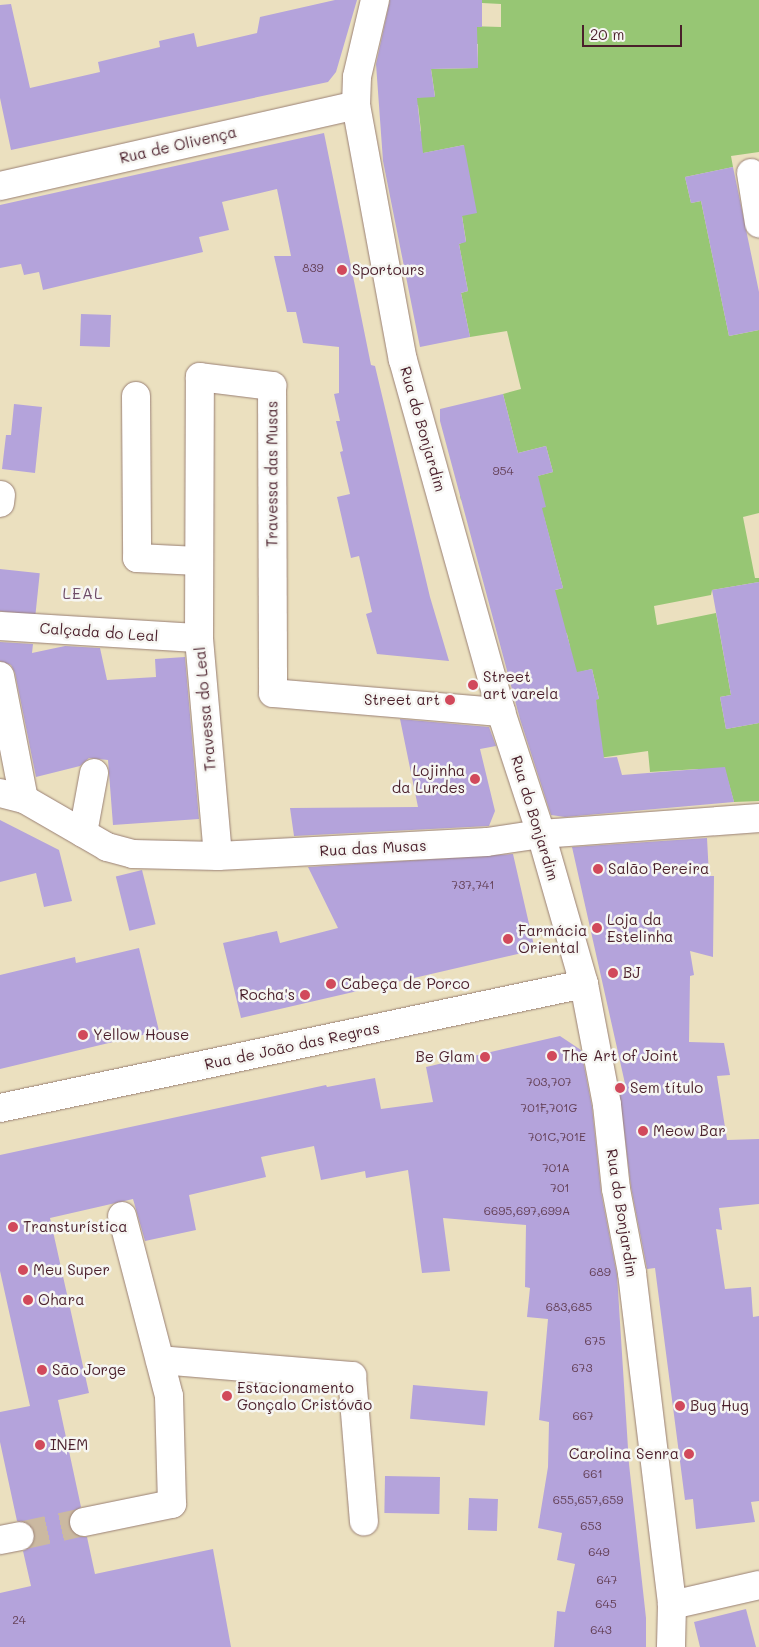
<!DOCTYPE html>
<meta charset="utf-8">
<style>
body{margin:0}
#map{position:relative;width:759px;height:1647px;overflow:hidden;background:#ebe0bf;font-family:Mali,sans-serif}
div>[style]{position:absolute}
.green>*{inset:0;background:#97c674}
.building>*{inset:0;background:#b4a3db;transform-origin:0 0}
.minor-tunnel>*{height:28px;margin-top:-14px;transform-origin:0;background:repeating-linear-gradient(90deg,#cbb9a1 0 28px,transparent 0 42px)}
.roads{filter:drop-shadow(0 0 1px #9a8075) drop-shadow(0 0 1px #9a8075)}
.minor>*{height:28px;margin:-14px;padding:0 14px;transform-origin:14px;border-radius:14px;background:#fff}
.dots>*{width:14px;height:14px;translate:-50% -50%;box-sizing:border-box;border:2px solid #f6f6f2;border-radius:50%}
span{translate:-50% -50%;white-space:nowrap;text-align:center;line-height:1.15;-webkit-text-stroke:5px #f6f6f2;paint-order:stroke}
.number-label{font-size:12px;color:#644057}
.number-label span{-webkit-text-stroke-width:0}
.street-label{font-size:15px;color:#4a1f2b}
.poi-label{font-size:15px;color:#4a1f2b}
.left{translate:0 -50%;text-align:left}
.right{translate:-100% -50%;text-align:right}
.neighbourhood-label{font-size:16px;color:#6f4d69;letter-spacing:1px}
.scale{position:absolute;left:582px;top:25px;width:100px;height:22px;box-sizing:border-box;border:2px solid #4a1f2b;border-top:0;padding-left:6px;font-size:15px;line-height:18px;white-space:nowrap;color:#4a1f2b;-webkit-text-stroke:4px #f6f6f2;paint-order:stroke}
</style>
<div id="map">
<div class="green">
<div style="clip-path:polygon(482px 0,759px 0,759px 152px,731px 156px,733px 167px,685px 177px,691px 203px,701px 201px,729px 336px,759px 330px,759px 513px,743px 517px,755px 578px,759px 578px,759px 582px,712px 590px,711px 595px,654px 606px,657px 625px,716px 613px,731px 695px,720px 697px,726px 729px,759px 723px,759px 801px,734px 802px,725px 770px,699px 774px,698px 769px,650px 772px,648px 751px,599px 758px,596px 699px,599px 699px,592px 669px,564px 676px,570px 647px,567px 634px,533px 596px,563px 588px,544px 517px,501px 527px,539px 481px,461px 500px,460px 496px,553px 472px,546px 446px,518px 453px,503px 394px,521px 389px,507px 331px,470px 337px,461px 293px,468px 291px,459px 244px,466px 241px,462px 216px,464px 145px,383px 161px,421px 131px,418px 105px,380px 109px,381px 100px,435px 96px,431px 69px,478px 68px,478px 44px,466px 43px,468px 26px,501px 27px,501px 4px,482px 3px)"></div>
</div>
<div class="building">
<div style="clip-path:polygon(335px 0,357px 0,336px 72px,328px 82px,11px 150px,0 98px,0 5px,11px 4px,30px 88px,100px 72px,98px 62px,160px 47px,159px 41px,194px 33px,197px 47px,257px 33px,260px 17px)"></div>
<div style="clip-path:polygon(390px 0,482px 0,482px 27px,477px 27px,478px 68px,431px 69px,435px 97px,417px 98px,423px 153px,464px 145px,477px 213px,462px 216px,466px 242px,459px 244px,468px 291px,461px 293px,470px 337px,420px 347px,383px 161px,376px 64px)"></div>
<div style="clip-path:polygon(324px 133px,371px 365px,375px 366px,430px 597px,449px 661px,377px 654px,366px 614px,372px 612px,359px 556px,351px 558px,337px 497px,350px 494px,340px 452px,343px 451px,336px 421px,340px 421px,334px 394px,339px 393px,339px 347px,303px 343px,296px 312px,287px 312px,274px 256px,291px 256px,277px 189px,222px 202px,229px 230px,199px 237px,203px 252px,43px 290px,39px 272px,24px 275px,21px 264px,0 268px,0 205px)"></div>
<div style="clip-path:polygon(733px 167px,759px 292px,759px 330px,729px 336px,701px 201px,691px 203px,685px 177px)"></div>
<div style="left:81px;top:314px;width:30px;height:32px;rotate:2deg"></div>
<div style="clip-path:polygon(503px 394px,518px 453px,546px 446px,553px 472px,538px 476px,546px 507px,542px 508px,563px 588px,555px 590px,577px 672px,592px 669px,599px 699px,596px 700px,604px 758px,617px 757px,622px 775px,725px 767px,734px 802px,565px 817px,551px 815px,520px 719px,440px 421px,440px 409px)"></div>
<div style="clip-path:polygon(14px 404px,42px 407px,35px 473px,2px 469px,6px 435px,11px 435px)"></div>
<div style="left:0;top:569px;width:40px;height:42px;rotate:6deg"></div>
<div style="clip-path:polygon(759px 582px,759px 723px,726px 729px,720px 697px,731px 695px,712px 590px)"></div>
<div style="clip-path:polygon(0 642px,33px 644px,32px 653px,65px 646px,100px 648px,107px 680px,156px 677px,155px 659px,185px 657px,199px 819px,113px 825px,108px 760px,89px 758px,80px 766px,36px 777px,15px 673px,11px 665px,0 661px)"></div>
<div style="clip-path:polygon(400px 719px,489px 727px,496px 746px,480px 749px,495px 811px,489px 826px,294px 836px,290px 808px,418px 807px)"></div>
<div style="clip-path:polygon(0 820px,59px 850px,72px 901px,44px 907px,36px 873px,0 882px)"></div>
<div style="clip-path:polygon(707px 838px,709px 876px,714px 876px,713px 957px,690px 951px,694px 975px,690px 976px,689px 1042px,724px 1043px,730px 1075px,717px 1076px,727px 1140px,759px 1139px,759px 1204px,719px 1208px,722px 1230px,716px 1229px,725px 1289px,751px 1287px,753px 1317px,759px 1316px,759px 1501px,751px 1502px,755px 1522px,696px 1529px,693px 1499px,685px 1500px,655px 1268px,647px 1269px,631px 1187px,618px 1082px,626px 1088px,572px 847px)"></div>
<div style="clip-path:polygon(513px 854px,535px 950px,241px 1018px,223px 943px,277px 931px,280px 943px,338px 928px,308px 867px)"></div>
<div style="left:142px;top:870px;width:56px;height:27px;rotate:76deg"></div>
<div style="clip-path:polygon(139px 948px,159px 1031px,0 1069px,0 975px,75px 957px,76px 963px)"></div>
<div style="clip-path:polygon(560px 1036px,581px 1050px,592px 1107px,601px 1192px,617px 1275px,629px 1464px,646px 1618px,646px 1647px,554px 1647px,557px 1611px,565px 1612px,575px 1564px,557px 1560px,562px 1533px,538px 1528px,548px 1467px,549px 1422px,539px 1420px,548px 1319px,527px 1317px,530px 1288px,525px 1287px,526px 1225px,443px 1218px,450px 1271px,422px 1273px,408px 1170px,366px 1178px,365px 1171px,321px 1180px,314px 1146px,261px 1157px,266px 1177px,189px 1195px,196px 1230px,145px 1241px,133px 1199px,50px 1218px,89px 1393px,58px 1400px,81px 1507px,69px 1517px,69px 1526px,79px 1537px,87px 1537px,95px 1574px,213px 1549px,231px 1647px,0 1647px,0 1593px,31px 1586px,23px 1551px,31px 1547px,35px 1533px,31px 1525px,17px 1521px,0 1442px,0 1412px,30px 1406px,0 1271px,0 1155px,326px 1085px,327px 1087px,375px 1078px,381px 1109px,433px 1102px,426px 1067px)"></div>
<div style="left:413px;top:1385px;width:75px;height:34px;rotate:5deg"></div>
<div style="left:385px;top:1476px;width:55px;height:37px;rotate:1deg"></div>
<div style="left:469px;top:1498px;width:29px;height:32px;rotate:2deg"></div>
<div style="clip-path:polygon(746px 1609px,756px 1647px,700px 1647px,694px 1622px)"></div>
</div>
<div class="minor-tunnel">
<div style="left:20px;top:1536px;width:66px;rotate:-12.3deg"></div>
</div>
<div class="roads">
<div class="minor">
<div style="left:375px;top:0;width:79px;rotate:103.2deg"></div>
<div style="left:357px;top:77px;width:28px;rotate:92deg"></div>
<div style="left:356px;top:105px;width:259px;rotate:79.6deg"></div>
<div style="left:403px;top:360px;width:365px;rotate:74.4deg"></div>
<div style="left:501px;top:712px;width:128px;rotate:71.8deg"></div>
<div style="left:541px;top:834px;width:156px;rotate:74deg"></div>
<div style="left:584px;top:984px;width:123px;rotate:79.2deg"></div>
<div style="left:607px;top:1105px;width:84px;rotate:83.9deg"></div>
<div style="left:616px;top:1189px;width:86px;rotate:79.2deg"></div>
<div style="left:632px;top:1273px;width:334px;rotate:83.1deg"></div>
<div style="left:672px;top:1605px;width:42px;rotate:91.4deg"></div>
<div style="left:751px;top:173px;width:51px;rotate:80.9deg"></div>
<div style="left:0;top:186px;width:365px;rotate:-12.8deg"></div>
<div style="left:136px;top:396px;width:162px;rotate:89.6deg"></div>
<div style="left:137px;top:558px;width:61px;rotate:2.8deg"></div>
<div style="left:0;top:503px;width:8px;rotate:-83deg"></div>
<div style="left:0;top:626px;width:199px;rotate:3.5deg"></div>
<div style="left:0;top:676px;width:125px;rotate:79deg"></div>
<div style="left:0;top:793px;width:25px;rotate:14deg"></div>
<div style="left:24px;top:799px;width:96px;rotate:30deg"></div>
<div style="left:107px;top:847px;width:27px;rotate:15deg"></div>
<div style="left:133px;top:854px;width:85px;rotate:1.3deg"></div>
<div style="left:218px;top:856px;width:269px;rotate:-3deg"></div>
<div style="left:487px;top:842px;width:55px;rotate:-8.4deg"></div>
<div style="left:541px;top:834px;width:219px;rotate:-4.2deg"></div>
<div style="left:83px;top:833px;width:61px;rotate:-79.6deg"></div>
<div style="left:218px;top:856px;width:219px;rotate:-95deg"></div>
<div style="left:199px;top:638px;width:261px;rotate:-89.8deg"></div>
<div style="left:200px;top:377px;width:73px;rotate:7.1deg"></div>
<div style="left:272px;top:386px;width:307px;rotate:89.8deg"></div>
<div style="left:273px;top:693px;width:229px;rotate:4.8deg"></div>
<div style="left:0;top:1108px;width:597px;rotate:-11.99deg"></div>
<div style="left:160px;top:1360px;width:193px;rotate:4.8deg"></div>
<div style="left:352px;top:1376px;width:146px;rotate:85.3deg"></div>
<div style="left:84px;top:1522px;width:90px;rotate:-11.6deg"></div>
<div style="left:172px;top:1504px;width:108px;rotate:-91.6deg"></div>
<div style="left:169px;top:1396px;width:186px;rotate:-104.6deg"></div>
<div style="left:0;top:1540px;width:20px;rotate:-11deg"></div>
<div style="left:672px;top:1605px;width:89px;rotate:-12.9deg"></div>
</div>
</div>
<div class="dots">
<div style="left:342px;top:270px;background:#d1495b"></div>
<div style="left:473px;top:685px;background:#d1495b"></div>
<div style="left:450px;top:700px;background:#d1495b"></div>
<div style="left:475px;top:779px;background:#d1495b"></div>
<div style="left:598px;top:869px;background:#d1495b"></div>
<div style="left:597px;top:928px;background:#d1495b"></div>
<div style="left:508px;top:939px;background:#d1495b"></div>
<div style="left:613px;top:973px;background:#d1495b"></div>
<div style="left:331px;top:984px;background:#d1495b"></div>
<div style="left:305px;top:995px;background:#d1495b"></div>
<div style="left:83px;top:1035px;background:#d1495b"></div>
<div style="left:552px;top:1056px;background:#d1495b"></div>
<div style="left:485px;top:1057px;background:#d1495b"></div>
<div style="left:620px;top:1088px;background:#d1495b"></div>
<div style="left:643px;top:1131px;background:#d1495b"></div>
<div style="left:13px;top:1227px;background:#d1495b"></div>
<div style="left:23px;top:1270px;background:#d1495b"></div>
<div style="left:28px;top:1300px;background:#d1495b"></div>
<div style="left:42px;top:1370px;background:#d1495b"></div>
<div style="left:227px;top:1396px;background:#d1495b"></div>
<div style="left:680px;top:1406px;background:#d1495b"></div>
<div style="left:40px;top:1445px;background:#d1495b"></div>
<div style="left:689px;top:1454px;background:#d1495b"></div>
</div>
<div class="number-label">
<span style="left:313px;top:268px">839</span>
<span style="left:503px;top:471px">954</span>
<span style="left:473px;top:885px">737,741</span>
<span style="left:549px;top:1082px">703,707</span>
<span style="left:549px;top:1108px">701F,701G</span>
<span style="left:557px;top:1137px">701C,701E</span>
<span style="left:556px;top:1168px">701A</span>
<span style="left:560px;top:1188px">701</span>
<span style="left:527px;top:1211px">6695,697,699A</span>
<span style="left:600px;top:1272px">689</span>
<span style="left:569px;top:1307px">683,685</span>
<span style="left:595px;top:1341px">675</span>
<span style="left:582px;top:1368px">673</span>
<span style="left:583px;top:1416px">667</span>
<span style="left:593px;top:1474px">661</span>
<span style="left:588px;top:1500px">655,657,659</span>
<span style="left:591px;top:1526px">653</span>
<span style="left:599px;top:1552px">649</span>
<span style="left:607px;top:1580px">647</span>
<span style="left:606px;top:1604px">645</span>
<span style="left:19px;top:1620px">24</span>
<span style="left:601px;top:1630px">643</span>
</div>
<div class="street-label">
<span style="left:178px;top:145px;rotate:-13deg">Rua de Olivença</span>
<span style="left:423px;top:429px;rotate:74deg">Rua do Bonjardim</span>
<span style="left:272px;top:474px;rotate:-90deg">Travessa das Musas</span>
<span style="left:99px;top:632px;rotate:4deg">Calçada do Leal</span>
<span style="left:205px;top:709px;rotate:-95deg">Travessa do Leal</span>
<span style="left:535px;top:818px;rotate:73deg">Rua do Bonjardim</span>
<span style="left:373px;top:848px;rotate:-3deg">Rua das Musas</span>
<span style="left:292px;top:1046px;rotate:-12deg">Rua de João das Regras</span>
<span style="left:622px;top:1213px;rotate:81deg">Rua do Bonjardim</span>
</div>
<div class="poi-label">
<span class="left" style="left:352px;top:270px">Sportours</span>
<span class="left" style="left:483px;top:685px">Street<br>art varela</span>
<span class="right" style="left:440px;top:700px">Street art</span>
<span class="right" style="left:465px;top:779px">Lojinha<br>da Lurdes</span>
<span class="left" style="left:608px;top:869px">Salão Pereira</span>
<span class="left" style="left:607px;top:928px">Loja da<br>Estelinha</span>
<span class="left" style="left:518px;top:939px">Farmácia<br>Oriental</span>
<span class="left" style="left:623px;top:973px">BJ</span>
<span class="left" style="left:341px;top:984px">Cabeça de Porco</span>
<span class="right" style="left:295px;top:995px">Rocha's</span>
<span class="left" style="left:93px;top:1035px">Yellow House</span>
<span class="left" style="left:562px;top:1056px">The Art of Joint</span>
<span class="right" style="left:475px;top:1057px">Be Glam</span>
<span class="left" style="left:630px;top:1088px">Sem título</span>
<span class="left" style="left:653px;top:1131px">Meow Bar</span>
<span class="left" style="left:23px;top:1227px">Transturística</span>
<span class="left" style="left:33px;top:1270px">Meu Super</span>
<span class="left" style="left:38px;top:1300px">Ohara</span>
<span class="left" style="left:52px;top:1370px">São Jorge</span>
<span class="left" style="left:237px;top:1396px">Estacionamento<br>Gonçalo Cristóvão</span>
<span class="left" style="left:690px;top:1406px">Bug Hug</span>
<span class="left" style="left:50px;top:1445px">INEM</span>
<span class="right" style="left:679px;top:1454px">Carolina Senra</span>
</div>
<div class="neighbourhood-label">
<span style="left:83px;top:593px">LEAL</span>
</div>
<div class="scale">20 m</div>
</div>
